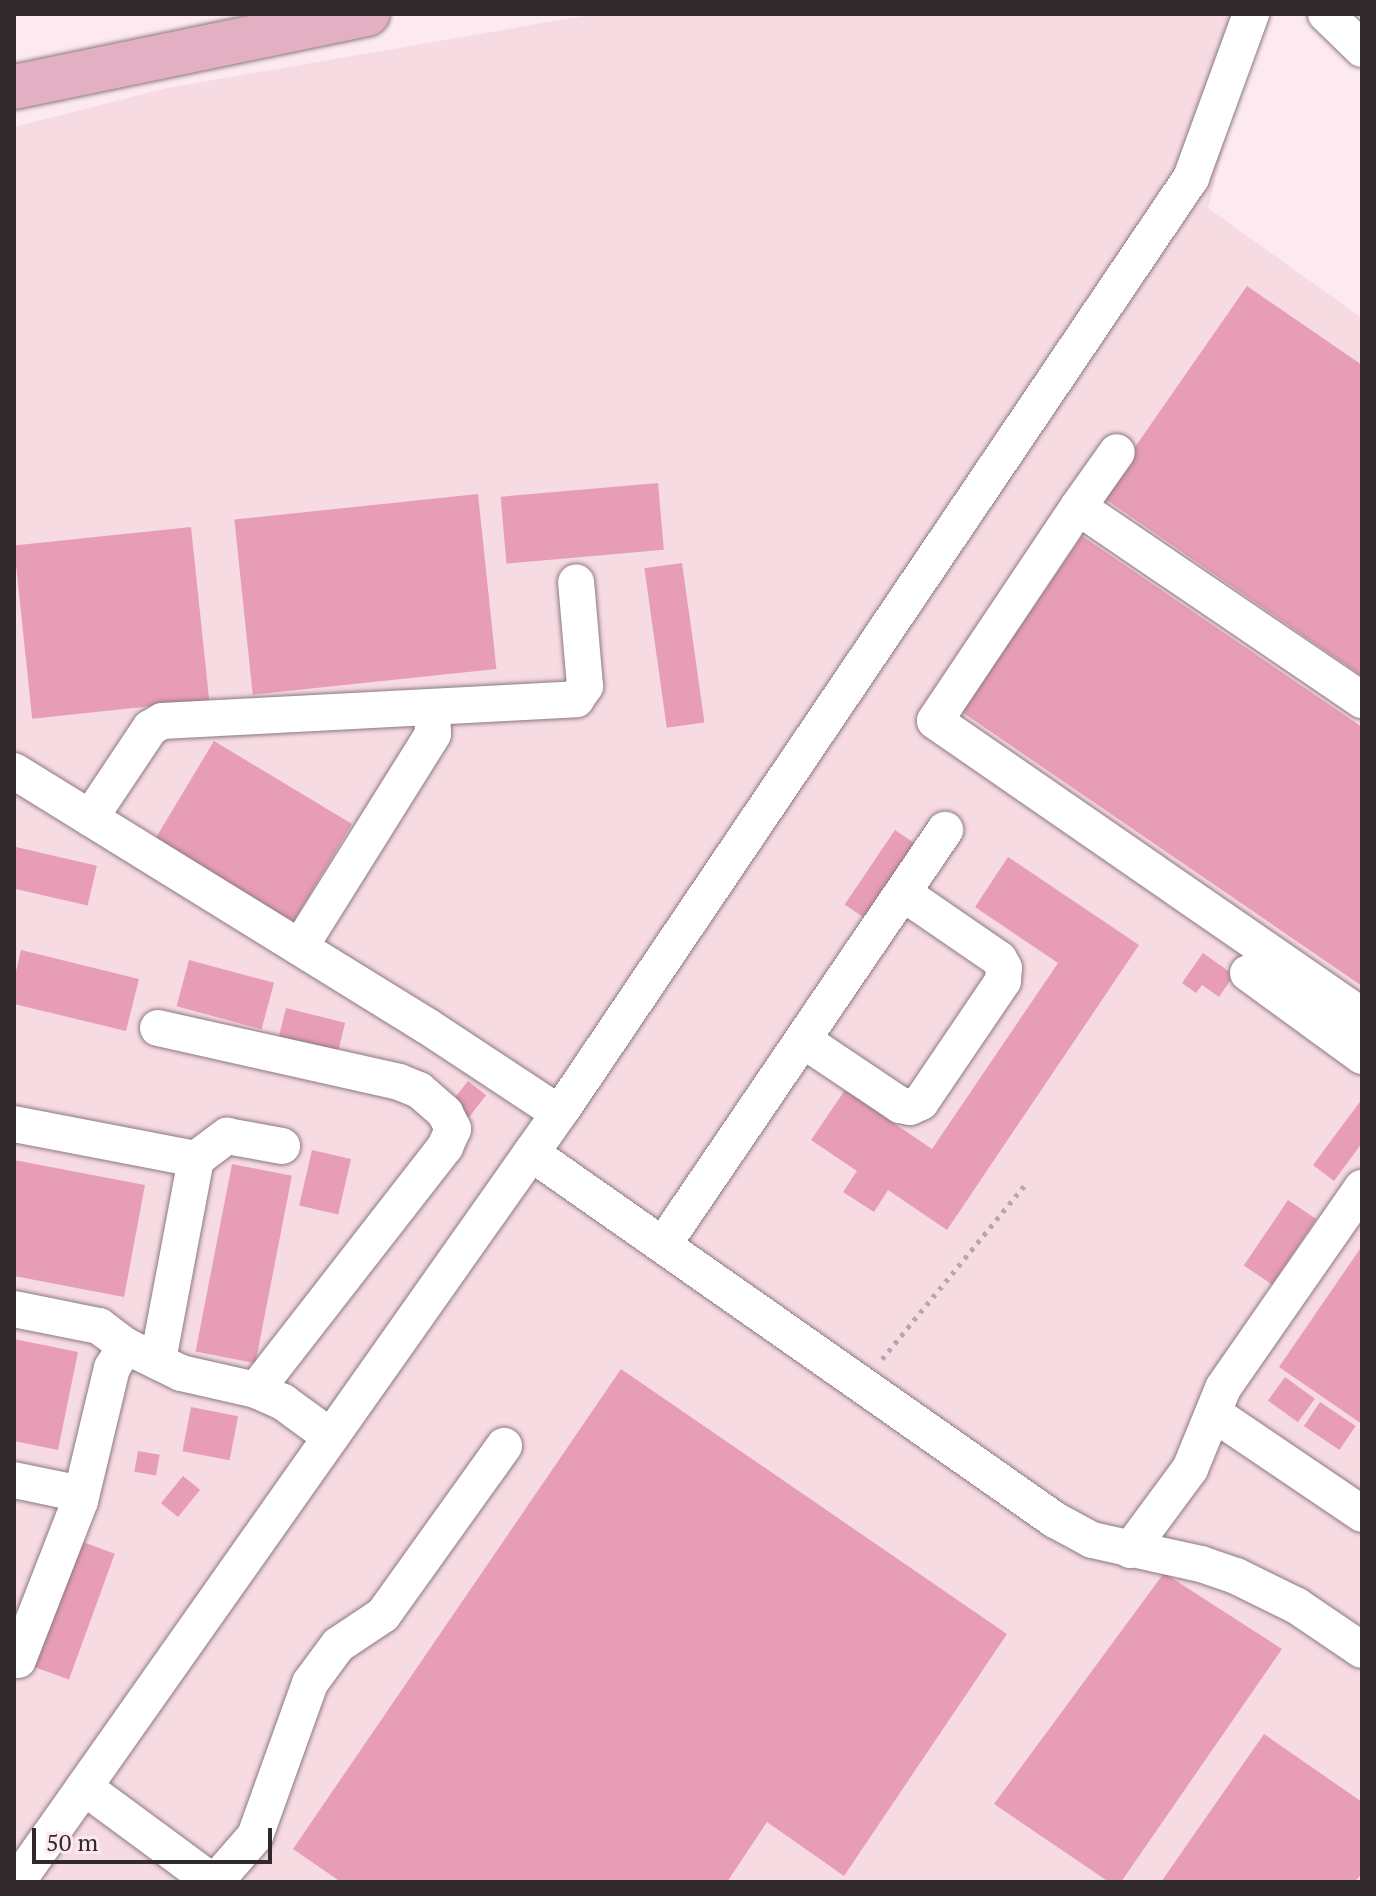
<!DOCTYPE html>
<style>
body{margin:0}
#map{position:relative;width:1376px;height:1896px;overflow:hidden;background:#fdeaf0;font-family:"PT Serif",serif}
div>[style]{position:absolute}
.built>*{inset:0;background:#f7dbe3}
.building>*{inset:0;background:#e89db6;transform-origin:0 0}
.path>*{height:5px;margin-top:-2.5px;transform-origin:0;background:repeating-linear-gradient(90deg,#b6a7ab 0 4px,transparent 0 10px)}
.roads{filter:drop-shadow(0 0 2px #8b7a7f) drop-shadow(0 0 2px #8b7a7f)}
.minor>*{height:36px;margin:-18px;padding:0 18px;transform-origin:18px;border-radius:18px;background:#fff}
.major>*{height:44px;margin:-22px;padding:0 22px;transform-origin:22px;border-radius:22px;background:#e2b0c2}
span{translate:-50% -50%;white-space:nowrap;text-align:center;line-height:1.15;-webkit-text-stroke:7px #fdeaf0;paint-order:stroke}
.frame{position:absolute;inset:0;border:16px solid #312a2c;pointer-events:none}
.scale{position:absolute;left:32px;top:1828px;width:240px;height:36px;box-sizing:border-box;border:4px solid #312a2c;border-top:0;padding-left:10px;font-size:24px;line-height:28px;white-space:nowrap;color:#312a2c;-webkit-text-stroke:6px #fdeaf0;paint-order:stroke}
</style>
<div id="map">
<div class="built">
<div style="clip-path:polygon(595px 14px,1258px 14px,1208px 208px,1362px 318px,1362px 1882px,14px 1882px,14px 127px,167px 88px)"></div>
</div>
<div class="building">
<div style="clip-path:polygon(1247px 286px,1362px 365px,1362px 676px,1101px 496px)"></div>
<div style="left:658px;top:483px;width:67px;height:158px;rotate:85deg"></div>
<div style="left:478px;top:494px;width:176px;height:245px;rotate:84deg"></div>
<div style="left:191px;top:527px;width:174px;height:178px;rotate:84deg"></div>
<div style="clip-path:polygon(1082px 536px,1362px 727px,1362px 986px,962px 712px)"></div>
<div style="left:682px;top:563px;width:161px;height:38px;rotate:82deg"></div>
<div style="left:214px;top:741px;width:161px;height:114px;rotate:31deg"></div>
<div style="left:895px;top:830px;width:34px;height:90px;rotate:34deg"></div>
<div style="left:16px;top:847px;width:83px;height:41px;rotate:13deg"></div>
<div style="clip-path:polygon(1008px 857px,1139px 945px,947px 1230px,888px 1190px,874px 1212px,843px 1192px,857px 1171px,811px 1140px,845px 1090px,932px 1149px,1058px 963px,975px 907px)"></div>
<div style="clip-path:polygon(21px 950px,139px 979px,126px 1031px,14px 1004px,14px 980px)"></div>
<div style="clip-path:polygon(1203px 953px,1234px 975px,1219px 997px,1202px 985px,1196px 993px,1182px 983px)"></div>
<div style="left:189px;top:960px;width:88px;height:48px;rotate:15deg"></div>
<div style="left:286px;top:1008px;width:61px;height:29px;rotate:14deg"></div>
<div style="left:468px;top:1081px;width:23px;height:28px;rotate:38deg"></div>
<div style="clip-path:polygon(1362px 1099px,1362px 1143px,1334px 1181px,1313px 1165px)"></div>
<div style="left:312px;top:1150px;width:40px;height:57px;rotate:13deg"></div>
<div style="clip-path:polygon(14px 1160px,145px 1185px,124px 1297px,14px 1276px)"></div>
<div style="left:232px;top:1164px;width:61px;height:191px;rotate:11deg"></div>
<div style="left:1288px;top:1200px;width:34px;height:79px;rotate:34deg"></div>
<div style="clip-path:polygon(1362px 1246px,1362px 1424px,1279px 1367px)"></div>
<div style="clip-path:polygon(14px 1339px,78px 1352px,58px 1450px,14px 1441px)"></div>
<div style="clip-path:polygon(621px 1369px,1007px 1634px,844px 1876px,767px 1822px,727px 1882px,341px 1882px,293px 1849px)"></div>
<div style="left:1285px;top:1377px;width:37px;height:29px;rotate:36deg"></div>
<div style="left:1320px;top:1402px;width:43px;height:29px;rotate:34deg"></div>
<div style="left:191px;top:1407px;width:48px;height:45px;rotate:11deg"></div>
<div style="left:138px;top:1451px;width:22px;height:21px;rotate:10deg"></div>
<div style="left:183px;top:1476px;width:22px;height:35px;rotate:39deg"></div>
<div style="left:80px;top:1541px;width:37px;height:134px;rotate:20deg"></div>
<div style="clip-path:polygon(1164px 1573px,1282px 1649px,1121px 1882px,1109px 1882px,994px 1804px)"></div>
<div style="clip-path:polygon(1264px 1734px,1362px 1802px,1362px 1873px,1355px 1882px,1161px 1882px)"></div>
</div>
<div class="path">
<div style="left:882px;top:1359px;width:224px;rotate:-50.6deg"></div>
</div>
<div class="roads">
<div class="minor">
<div style="left:1326px;top:14px;width:50px;rotate:44.2deg"></div>
<div style="left:1078px;top:507px;width:67px;rotate:-54.7deg"></div>
<div style="left:1362px;top:700px;width:343px;rotate:-145.8deg"></div>
<div style="left:1078px;top:507px;width:257px;rotate:123.8deg"></div>
<div style="left:935px;top:721px;width:519px;rotate:34.64deg"></div>
<div style="left:14px;top:771px;width:485px;rotate:31.7deg"></div>
<div style="left:427px;top:1026px;width:158px;rotate:33.4deg"></div>
<div style="left:90px;top:818px;width:108px;rotate:-56.3deg"></div>
<div style="left:150px;top:728px;width:14px;rotate:-30deg"></div>
<div style="left:162px;top:721px;width:415px;rotate:-3deg"></div>
<div style="left:576px;top:699px;width:16px;rotate:-55deg"></div>
<div style="left:585px;top:686px;width:104px;rotate:-94.9deg"></div>
<div style="left:300px;top:947px;width:251px;rotate:-58deg"></div>
<div style="left:433px;top:734px;width:27px;rotate:-92deg"></div>
<div style="left:1248px;top:973px;width:141px;rotate:36.1deg"></div>
<div style="left:158px;top:1028px;width:247px;rotate:12.6deg"></div>
<div style="left:399px;top:1082px;width:22px;rotate:22deg"></div>
<div style="left:419px;top:1090px;width:35px;rotate:41deg"></div>
<div style="left:445px;top:1113px;width:18px;rotate:63deg"></div>
<div style="left:453px;top:1129px;width:20px;rotate:114deg"></div>
<div style="left:445px;top:1147px;width:308px;rotate:127.9deg"></div>
<div style="left:803px;top:1040px;width:117px;rotate:33.8deg"></div>
<div style="left:900px;top:1105px;width:10px;rotate:11deg"></div>
<div style="left:910px;top:1107px;width:12px;rotate:-24deg"></div>
<div style="left:921px;top:1102px;width:146px;rotate:-55.9deg"></div>
<div style="left:1003px;top:981px;width:13px;rotate:-86deg"></div>
<div style="left:1004px;top:968px;width:10px;rotate:-119deg"></div>
<div style="left:999px;top:959px;width:116px;rotate:-145.5deg"></div>
<div style="left:14px;top:1124px;width:185px;rotate:10.9deg"></div>
<div style="left:196px;top:1159px;width:206px;rotate:100.7deg"></div>
<div style="left:531px;top:1153px;width:640px;rotate:35.01deg"></div>
<div style="left:1055px;top:1520px;width:42px;rotate:28.4deg"></div>
<div style="left:1092px;top:1540px;width:112px;rotate:12.4deg"></div>
<div style="left:1201px;top:1564px;width:37px;rotate:19deg"></div>
<div style="left:1236px;top:1576px;width:68px;rotate:26.2deg"></div>
<div style="left:1297px;top:1606px;width:78px;rotate:34.1deg"></div>
<div style="left:196px;top:1159px;width:39px;rotate:-37deg"></div>
<div style="left:227px;top:1136px;width:56px;rotate:10.3deg"></div>
<div style="left:663px;top:1245px;width:502px;rotate:-55.8deg"></div>
<div style="left:14px;top:1309px;width:87px;rotate:11.3deg"></div>
<div style="left:99px;top:1326px;width:34px;rotate:37deg"></div>
<div style="left:126px;top:1346px;width:61px;rotate:26.1deg"></div>
<div style="left:181px;top:1373px;width:77px;rotate:12.8deg"></div>
<div style="left:256px;top:1390px;width:30px;rotate:24deg"></div>
<div style="left:283px;top:1402px;width:59px;rotate:36.1deg"></div>
<div style="left:1213px;top:1413px;width:180px;rotate:34.1deg"></div>
<div style="left:14px;top:1480px;width:68px;rotate:11.8deg"></div>
<div style="left:1130px;top:1550px;width:101px;rotate:-53.5deg"></div>
<div style="left:1190px;top:1469px;width:87px;rotate:-67.8deg"></div>
<div style="left:1223px;top:1388px;width:244px;rotate:-55.2deg"></div>
<div style="left:18px;top:1660px;width:171px;rotate:-68.7deg"></div>
<div style="left:80px;top:1501px;width:137px;rotate:-76.5deg"></div>
<div style="left:112px;top:1368px;width:26px;rotate:-58deg"></div>
<div style="left:84px;top:1787px;width:160px;rotate:36.4deg"></div>
<div style="left:17px;top:1882px;width:951px;rotate:-54.81deg"></div>
<div style="left:565px;top:1105px;width:1119px;rotate:-55.97deg"></div>
<div style="left:1191px;top:178px;width:175px;rotate:-69.9deg"></div>
<div style="left:215px;top:1882px;width:61px;rotate:-49deg"></div>
<div style="left:255px;top:1836px;width:163px;rotate:-70.2deg"></div>
<div style="left:310px;top:1683px;width:47px;rotate:-53.6deg"></div>
<div style="left:338px;top:1645px;width:54px;rotate:-33.7deg"></div>
<div style="left:383px;top:1615px;width:208px;rotate:-54.4deg"></div>
</div>
<div class="major">
<div style="left:14px;top:87px;width:361px;rotate:-11.7deg"></div>
</div>
</div>
<div class="frame"></div>
<div class="scale">50 m</div>
</div>
